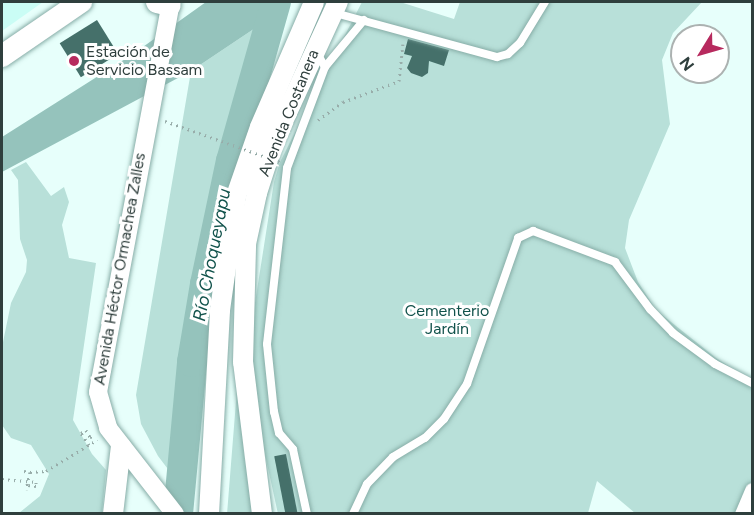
<!DOCTYPE html>
<meta charset="utf-8">
<style>
body{margin:0}
#map{position:relative;width:754px;height:515px;overflow:hidden;background:#e7fffb;font-family:Figtree,sans-serif}
div>[style]{position:absolute}
.built>*{inset:0;background:#cafdf5}
.green>*{inset:0;background:#b8e0d9}
.water>*{inset:0;background:#95c3bc}
.river>*{height:30px;margin:-15px;padding:0 15px;transform-origin:15px;border-radius:15px;background:#95c3bc}
.building>*{inset:0;background:#45706a;transform-origin:0 0}
.path>*{height:3px;margin-top:-1.5px;transform-origin:0;background:repeating-linear-gradient(90deg,#98adaa 0 1.5px,transparent 0 6px)}
.roads{filter:drop-shadow(0 0 2px #87ada7) drop-shadow(0 0 2px #87ada7)}
.service>*{height:8px;margin:-4px;padding:0 4px;transform-origin:4px;border-radius:4px;background:#fff}
.minor>*{height:15px;margin:-7.5px;padding:0 7.5px;transform-origin:7.5px;border-radius:7.5px;background:#fff}
.tertiary>*{height:18px;margin:-9px;padding:0 9px;transform-origin:9px;border-radius:9px;background:#fff}
.secondary>*{height:20px;margin:-10px;padding:0 10px;transform-origin:10px;border-radius:10px;background:#fff}
.primary>*{height:22px;margin:-11px;padding:0 11px;transform-origin:11px;border-radius:11px;background:#fff}
.path-bridge>*{height:3px;margin-top:-1.5px;transform-origin:0;background:repeating-linear-gradient(90deg,#98adaa 0 1.5px,transparent 0 6px)}
.dots>*{width:16px;height:16px;translate:-50% -50%;box-sizing:border-box;border:3px solid #fff;border-radius:50%}
span{translate:-50% -50%;white-space:nowrap;text-align:center;line-height:1.15;-webkit-text-stroke:6px #fff;paint-order:stroke}
.poi-label{font-size:16px;color:#2f3f3d}
.left{translate:0 -50%;text-align:left}
.street-label{font-size:16px;color:#2f3f3d}
.park-label{font-size:16px;color:#11524b}
.water-label{font-size:18px;color:#12534c;font-style:italic}
.frame{position:absolute;inset:0;border:3px solid #2f3f3d;pointer-events:none}
.north{position:absolute;left:670px;top:24px;width:60px;height:60px;box-sizing:border-box;background:#fff;border:2px solid #acb2b1;border-radius:50%;rotate:233deg;font-size:16px;font-weight:700;line-height:24px;text-align:center;color:#2f3f3d}
.north::after{content:'';display:block;margin:auto;width:21px;height:27px;background:#b72a5e;clip-path:polygon(50% 0,100% 100%,50% 72%,0 100%)}
</style>
<div id="map">
<div class="built">
<div style="clip-path:polygon(2px 2px,43px 2px,2px 31px)"></div>
</div>
<div class="green">
<div style="clip-path:polygon(362px 2px,400px 2px,454px 19px,460px 2px,702px 2px,673px 33px,662px 60px,670px 124px,629px 220px,625px 248px,638px 282px,656px 310px,716px 358px,752px 381px,752px 513px,635px 513px,597px 481px,588px 513px,278px 514px,254px 404px,252px 322px,274px 182px,280px 162px)"></div>
<div style="clip-path:polygon(282px 10px,227px 176px,214px 237px,190px 355px,180px 485px,158px 456px,141px 424px,136px 395px,191px 71px)"></div>
<div style="clip-path:polygon(26px 162px,51px 196px,64px 187px,69px 202px,62px 225px,69px 258px,96px 263px,73px 420px,92px 454px,106px 470px,102px 513px,19px 513px,40px 496px,49px 474px,31px 445px,11px 438px,2px 425px,2px 347px,11px 303px,26px 272px,27px 260px,20px 239px,18px 180px,11px 170px)"></div>
<div style="clip-path:polygon(239px 364px,244px 455px,254px 513px,227px 514px)"></div>
</div>
<div class="water">
<div style="clip-path:polygon(206px 2px,278px 2px,282px 10px,191px 71px,2px 172px,2px 137px,133px 54px)"></div>
</div>
<div class="river">
<div style="left:178px;top:514px;width:153px;rotate:-84.7deg"></div>
<div style="left:192px;top:362px;width:79px;rotate:-80.5deg"></div>
<div style="left:205px;top:284px;width:126px;rotate:-78.1deg"></div>
<div style="left:231px;top:161px;width:165px;rotate:-74.2deg"></div>
</div>
<div class="building">
<div style="left:97px;top:20px;width:40px;height:44px;rotate:58deg"></div>
<div style="clip-path:polygon(408px 39px,449px 50px,444px 66px,429px 61px,428px 73px,422px 77px,411px 73px,407px 68px,412px 56px,404px 54px)"></div>
<div style="left:286px;top:454px;width:60px;height:12px;rotate:79deg"></div>
</div>
<div class="path">
<div style="left:318px;top:120px;width:31px;rotate:-36deg"></div>
<div style="left:343px;top:102px;width:60px;rotate:-20.6deg"></div>
<div style="left:399px;top:81px;width:37px;rotate:-84deg"></div>
<div style="left:89px;top:445px;width:14px;rotate:-124deg"></div>
<div style="left:81px;top:433px;width:6px;rotate:-31deg"></div>
<div style="left:86px;top:430px;width:8px;rotate:60deg"></div>
<div style="left:90px;top:437px;width:4px;rotate:-14deg"></div>
<div style="left:24px;top:471px;width:6px;rotate:9deg"></div>
<div style="left:30px;top:472px;width:18px;rotate:103deg"></div>
<div style="left:30px;top:472px;width:16px;rotate:-4deg"></div>
<div style="left:46px;top:471px;width:60px;rotate:-31.3deg"></div>
<div style="left:2px;top:479px;width:34px;rotate:5deg"></div>
<div style="left:36px;top:482px;width:4px;rotate:90deg"></div>
<div style="left:36px;top:486px;width:8px;rotate:-173deg"></div>
</div>
<div class="roads">
<div class="service">
<div style="left:335px;top:13px;width:168px;rotate:15.2deg"></div>
<div style="left:497px;top:57px;width:11px;rotate:-15deg"></div>
<div style="left:508px;top:54px;width:16px;rotate:-43deg"></div>
<div style="left:520px;top:43px;width:48px;rotate:-58.6deg"></div>
<div style="left:325px;top:67px;width:61px;rotate:-50.3deg"></div>
<div style="left:307px;top:514px;width:66px;rotate:-102.2deg"></div>
<div style="left:293px;top:449px;width:21px;rotate:-131deg"></div>
<div style="left:279px;top:433px;width:22px;rotate:-103deg"></div>
<div style="left:274px;top:412px;width:68px;rotate:-95.9deg"></div>
<div style="left:267px;top:344px;width:177px;rotate:-83.5deg"></div>
<div style="left:287px;top:168px;width:108px;rotate:-69.4deg"></div>
<div style="left:325px;top:67px;width:16px;rotate:-120deg"></div>
<div style="left:353px;top:514px;width:33px;rotate:-65deg"></div>
<div style="left:367px;top:484px;width:37px;rotate:-46deg"></div>
<div style="left:393px;top:457px;width:37px;rotate:-31deg"></div>
<div style="left:425px;top:438px;width:27px;rotate:-45deg"></div>
<div style="left:444px;top:419px;width:42px;rotate:-56.7deg"></div>
<div style="left:467px;top:384px;width:155px;rotate:-70.7deg"></div>
<div style="left:518px;top:238px;width:17px;rotate:-25deg"></div>
<div style="left:533px;top:231px;width:88px;rotate:20.7deg"></div>
<div style="left:615px;top:262px;width:59px;rotate:53.3deg"></div>
<div style="left:650px;top:309px;width:33px;rotate:46deg"></div>
<div style="left:673px;top:333px;width:52px;rotate:36.4deg"></div>
<div style="left:715px;top:364px;width:42px;rotate:27.2deg"></div>
</div>
<div class="minor">
<div style="left:742px;top:514px;width:26px;rotate:-67deg"></div>
</div>
<div class="tertiary">
<div style="left:171px;top:2px;width:397px;rotate:100.6deg"></div>
<div style="left:98px;top:392px;width:37px;rotate:74deg"></div>
<div style="left:108px;top:428px;width:109px;rotate:52.1deg"></div>
</div>
<div class="secondary">
<div style="left:113px;top:514px;width:68px;rotate:-83.3deg"></div>
<div style="left:209px;top:514px;width:204px;rotate:-86.9deg"></div>
<div style="left:220px;top:310px;width:115px;rotate:-82deg"></div>
<div style="left:236px;top:196px;width:73px;rotate:-70.8deg"></div>
<div style="left:260px;top:127px;width:136px;rotate:-66.6deg"></div>
<div style="left:262px;top:514px;width:153px;rotate:-97.1deg"></div>
<div style="left:243px;top:362px;width:118px;rotate:-88.5deg"></div>
<div style="left:246px;top:244px;width:52px;rotate:-77.8deg"></div>
<div style="left:257px;top:193px;width:52px;rotate:-72.3deg"></div>
<div style="left:273px;top:143px;width:155px;rotate:-65.3deg"></div>
</div>
<div class="primary">
<div style="left:157px;top:2px;width:13px;rotate:13deg"></div>
<div style="left:2px;top:56px;width:96px;rotate:-34.4deg"></div>
</div>
</div>
<div class="path-bridge">
<div style="left:165px;top:121px;width:122px;rotate:19.6deg"></div>
</div>
<div class="dots">
<div style="left:74px;top:61px;background:#b72a5e"></div>
</div>
<div class="poi-label">
<span class="left" style="left:86px;top:61px">Estación de<br>Servicio Bassam</span>
</div>
<div class="street-label">
<span style="left:289px;top:113px;rotate:-68deg">Avenida Costanera</span>
<span style="left:120px;top:269px;rotate:-80deg">Avenida Héctor Ormachea Zalles</span>
</div>
<div class="park-label">
<span style="left:447px;top:320px">Cementerio<br>Jardín</span>
</div>
<div class="water-label">
<span style="left:212px;top:255px;rotate:-79deg">Río Choqueyapu</span>
</div>
<div class="frame"></div>
<div class="north">N</div>
</div>
